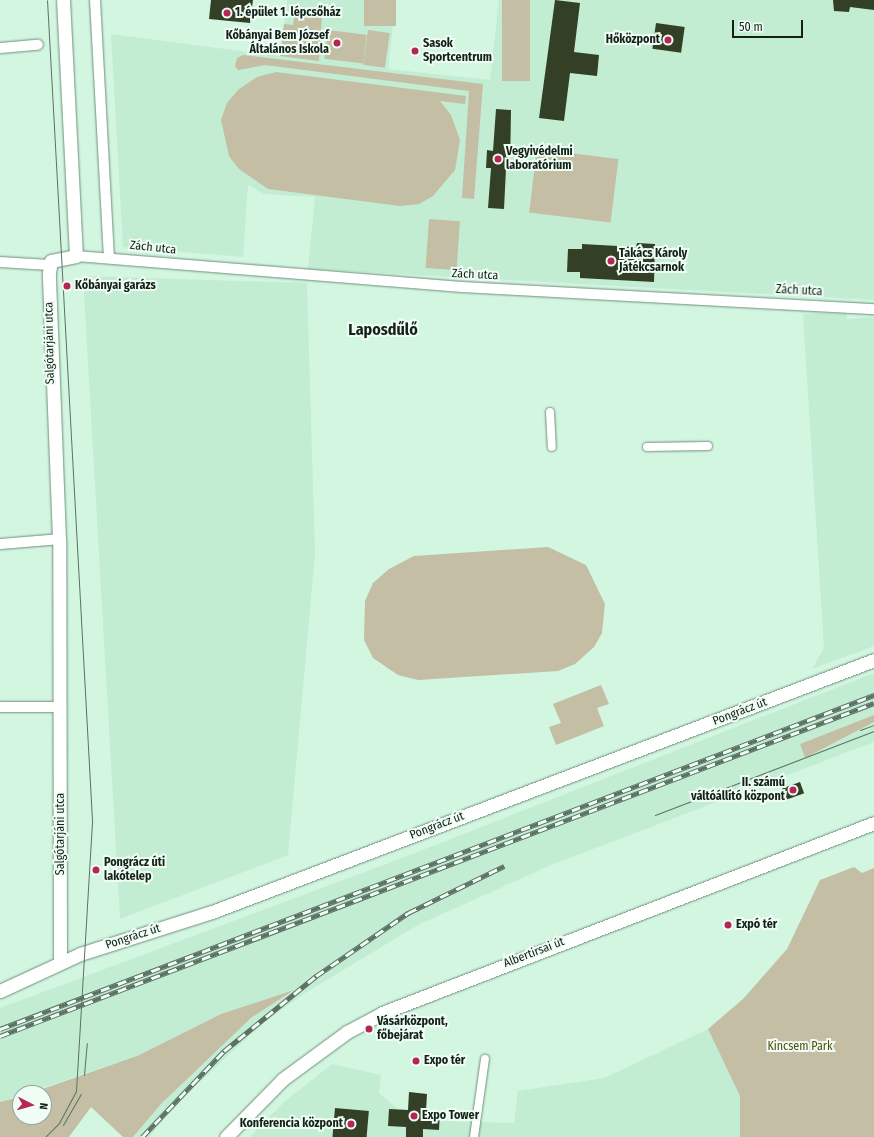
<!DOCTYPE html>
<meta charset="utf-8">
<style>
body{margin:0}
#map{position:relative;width:874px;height:1137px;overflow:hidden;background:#d3f6e1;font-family:"Fira Sans Condensed",sans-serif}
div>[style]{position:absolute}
.built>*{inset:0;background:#c2edd3}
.green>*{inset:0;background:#c3bea4;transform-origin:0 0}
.building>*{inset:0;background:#344025;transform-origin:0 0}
.roads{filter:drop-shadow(0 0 1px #6e8f7c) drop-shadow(0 0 1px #6e8f7c)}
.pedestrian>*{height:8px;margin:-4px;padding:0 4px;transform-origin:4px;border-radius:4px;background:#fff}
.minor>*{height:10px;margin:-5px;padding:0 5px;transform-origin:5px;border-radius:5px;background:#fff}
.tertiary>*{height:13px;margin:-6.5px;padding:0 6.5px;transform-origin:6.5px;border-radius:6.5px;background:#fff}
.tram>*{height:1px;margin:-0.5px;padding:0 0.5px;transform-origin:0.5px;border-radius:0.5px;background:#5c7164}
.rail>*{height:4.5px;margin-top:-2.25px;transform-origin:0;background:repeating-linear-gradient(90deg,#effdf5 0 9px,#5c7164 0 18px);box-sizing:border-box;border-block:1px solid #5c7164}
.dots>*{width:11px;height:11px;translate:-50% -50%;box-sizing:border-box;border:2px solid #effdf5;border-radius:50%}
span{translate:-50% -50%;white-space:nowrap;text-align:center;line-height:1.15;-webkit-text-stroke:4px #effdf5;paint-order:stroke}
.poi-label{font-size:12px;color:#142119;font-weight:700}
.left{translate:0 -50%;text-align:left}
.right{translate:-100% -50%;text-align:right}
.street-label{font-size:12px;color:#142119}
.park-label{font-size:12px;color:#564b0d}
.district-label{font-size:16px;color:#142119;font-weight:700}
.north{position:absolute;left:12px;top:1085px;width:40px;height:40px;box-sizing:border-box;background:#effdf5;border:1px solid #97a59d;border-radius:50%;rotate:96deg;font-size:11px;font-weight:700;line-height:16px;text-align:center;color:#142119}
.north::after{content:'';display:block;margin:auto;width:14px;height:18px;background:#b52656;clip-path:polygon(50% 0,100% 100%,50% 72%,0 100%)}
.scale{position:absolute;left:732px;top:20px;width:71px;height:18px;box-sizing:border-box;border:2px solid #142119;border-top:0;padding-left:5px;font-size:12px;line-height:14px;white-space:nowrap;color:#142119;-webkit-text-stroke:3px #effdf5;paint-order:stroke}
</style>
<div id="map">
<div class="built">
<div style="clip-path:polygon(287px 0,396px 0,388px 69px,490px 80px,499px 0,874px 0,874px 300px,308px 269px,315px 197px,264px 194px,248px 185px,243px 257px,123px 247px,111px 34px,280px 56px)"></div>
<div style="clip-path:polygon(83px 276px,307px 283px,315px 554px,288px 855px,120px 919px)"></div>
<div style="clip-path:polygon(824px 313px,847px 314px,847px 319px,874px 317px,874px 646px,812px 669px,824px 648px,803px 314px)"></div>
<div style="clip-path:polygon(874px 673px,874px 715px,800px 744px,805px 758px,874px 722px,874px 742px,551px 865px,418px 925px,305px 993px,261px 1025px,178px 1102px,149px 1137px,133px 1137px,161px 1104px,251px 1018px,292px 991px,221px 1014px,137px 1056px,0 1102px,0 1008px,397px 860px)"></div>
<div style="clip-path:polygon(708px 1029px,740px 1096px,740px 1137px,250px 1137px,284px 1102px,332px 1064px,381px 1075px,379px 1093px,398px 1109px,408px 1110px,409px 1092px,427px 1094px,426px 1110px,440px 1111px,440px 1121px,514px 1123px,518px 1091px,604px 1078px)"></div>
</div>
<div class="green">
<div style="left:364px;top:0;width:32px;height:26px"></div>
<div style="left:502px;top:0;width:28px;height:81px"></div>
<div style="clip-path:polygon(295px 11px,322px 14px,319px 61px,280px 56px,284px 24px,293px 25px)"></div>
<div style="left:328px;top:30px;width:39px;height:29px;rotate:7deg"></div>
<div style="left:368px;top:30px;width:22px;height:35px;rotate:8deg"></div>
<div style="clip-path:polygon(243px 55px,483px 84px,474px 199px,462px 198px,469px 91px,265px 65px,238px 70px,235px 66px,237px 58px)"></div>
<div style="clip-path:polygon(276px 72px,466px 96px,465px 104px,440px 101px,451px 115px,460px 140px,455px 170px,433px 196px,419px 204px,400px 206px,268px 189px,239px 169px,229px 156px,221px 120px,227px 103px,239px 89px,257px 77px)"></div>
<div style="left:537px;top:149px;width:82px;height:64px;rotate:7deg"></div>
<div style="left:429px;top:219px;width:31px;height:49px;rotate:4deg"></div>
<div style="clip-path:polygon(548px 547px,586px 565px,605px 604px,602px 633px,594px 647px,575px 664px,558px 671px,418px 680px,398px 675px,373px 658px,364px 640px,365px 601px,373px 583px,389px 569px,414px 556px)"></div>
<div style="clip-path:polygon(601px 685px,609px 704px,597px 708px,604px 726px,556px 745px,549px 727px,561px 723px,553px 704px)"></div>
<div style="clip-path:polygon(874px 715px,874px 722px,805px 758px,800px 744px)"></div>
<div style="clip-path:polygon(854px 867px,862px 873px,874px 868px,874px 1137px,740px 1137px,740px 1096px,708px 1029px,743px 999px,787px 949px,820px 880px)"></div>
<div style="clip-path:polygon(294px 990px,251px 1018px,161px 1104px,133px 1137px,123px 1137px,91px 1107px,69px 1137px,0 1137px,0 1102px,20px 1097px,20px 1117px,44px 1117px,44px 1093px,31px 1093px,137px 1056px,221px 1014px)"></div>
</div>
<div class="building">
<div style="clip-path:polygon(211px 0,253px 0,250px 23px,209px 19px)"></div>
<div style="clip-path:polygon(555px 0,580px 3px,574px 52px,599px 55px,597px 76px,570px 73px,564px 121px,539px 118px)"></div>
<div style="clip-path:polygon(833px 0,874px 0,874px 10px,850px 7px,849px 12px,834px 11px)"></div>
<div style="left:656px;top:23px;width:29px;height:26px;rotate:8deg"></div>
<div style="clip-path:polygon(496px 109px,511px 110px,510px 170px,506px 169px,504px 209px,488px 208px,491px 168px,486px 168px,487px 150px,493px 151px)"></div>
<div style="clip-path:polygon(637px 243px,655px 244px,654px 282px,580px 278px,580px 272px,567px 272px,568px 249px,582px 249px,582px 244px,636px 247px)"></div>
<div style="left:800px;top:782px;width:12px;height:19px;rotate:70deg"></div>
<div style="clip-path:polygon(409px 1092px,427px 1094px,426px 1110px,440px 1111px,439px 1130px,423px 1129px,423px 1137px,406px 1137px,406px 1127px,388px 1126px,389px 1109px,408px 1110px)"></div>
<div style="left:335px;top:1108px;width:34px;height:29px;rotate:5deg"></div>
</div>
<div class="roads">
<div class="pedestrian">
<div style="left:550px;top:412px;width:35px;rotate:87deg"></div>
<div style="left:647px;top:447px;width:61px;rotate:-0.9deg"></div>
<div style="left:474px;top:1137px;width:79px;rotate:-82deg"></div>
</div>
<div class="minor">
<div style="left:95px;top:0;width:257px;rotate:86.9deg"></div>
<div style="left:0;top:48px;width:38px;rotate:-5deg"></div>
<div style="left:76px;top:256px;width:387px;rotate:4.6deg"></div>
<div style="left:462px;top:287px;width:413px;rotate:3.1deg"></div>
<div style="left:0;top:262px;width:49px;rotate:3.5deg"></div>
<div style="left:0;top:544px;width:59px;rotate:-4.8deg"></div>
<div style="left:0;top:707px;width:60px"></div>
</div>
<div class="tertiary">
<div style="left:60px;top:962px;width:423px;rotate:-90.1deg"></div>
<div style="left:59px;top:539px;width:266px;rotate:-92.2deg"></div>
<div style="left:49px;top:273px;width:12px;rotate:-81deg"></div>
<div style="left:51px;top:261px;width:25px;rotate:-11deg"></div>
<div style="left:76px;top:256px;width:256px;rotate:-92.9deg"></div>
<div style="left:0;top:991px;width:88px;rotate:-24.8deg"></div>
<div style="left:80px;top:954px;width:139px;rotate:-17.7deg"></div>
<div style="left:212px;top:912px;width:708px;rotate:-20.84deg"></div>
<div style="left:226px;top:1137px;width:81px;rotate:-45.5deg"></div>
<div style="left:283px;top:1079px;width:79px;rotate:-36.3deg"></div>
<div style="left:347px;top:1032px;width:40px;rotate:-28deg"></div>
<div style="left:382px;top:1013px;width:527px;rotate:-21.12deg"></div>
</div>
</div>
<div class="tram">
<div style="left:860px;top:730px;width:15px;rotate:-20deg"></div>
<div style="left:655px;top:815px;width:235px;rotate:-21deg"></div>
<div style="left:84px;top:1075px;width:32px;rotate:-85deg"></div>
<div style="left:63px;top:1125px;width:36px;rotate:-60deg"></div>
<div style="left:45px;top:1137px;width:20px;rotate:-45deg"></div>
<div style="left:59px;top:1123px;width:36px;rotate:-62deg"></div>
<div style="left:76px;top:1091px;width:271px;rotate:-86.6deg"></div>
<div style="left:92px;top:820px;width:821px;rotate:-93.14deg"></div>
</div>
<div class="rail">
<div style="left:0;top:1029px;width:936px;rotate:-20.91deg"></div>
<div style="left:0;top:1036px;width:935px;rotate:-20.86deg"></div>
<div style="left:142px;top:1137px;width:119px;rotate:-46.4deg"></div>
<div style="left:224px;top:1051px;width:119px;rotate:-39.2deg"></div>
<div style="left:316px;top:976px;width:112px;rotate:-34.4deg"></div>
<div style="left:408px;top:913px;width:107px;rotate:-26.1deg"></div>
</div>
<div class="dots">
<div style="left:227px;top:13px;background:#b52656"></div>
<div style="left:668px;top:40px;background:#b52656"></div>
<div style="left:337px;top:43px;background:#b52656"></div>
<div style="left:415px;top:51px;background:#b52656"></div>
<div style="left:498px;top:159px;background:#b52656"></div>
<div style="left:611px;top:261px;background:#b52656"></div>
<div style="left:67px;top:286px;background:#b52656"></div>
<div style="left:793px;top:790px;background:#b52656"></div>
<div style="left:96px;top:870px;background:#b52656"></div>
<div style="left:728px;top:925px;background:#b52656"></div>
<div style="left:369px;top:1029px;background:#b52656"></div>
<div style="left:416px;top:1061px;background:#b52656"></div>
<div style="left:414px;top:1116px;background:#b52656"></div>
<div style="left:351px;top:1124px;background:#b52656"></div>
</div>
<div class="poi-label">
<span class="left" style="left:235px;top:13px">1. épület 1. lépcsőház</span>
<span class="right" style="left:329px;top:43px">Kőbányai Bem József<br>Általános Iskola</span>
<span class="right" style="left:660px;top:40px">Hőközpont</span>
<span class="left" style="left:423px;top:51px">Sasok<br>Sportcentrum</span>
<span class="left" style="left:506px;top:159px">Vegyivédelmi<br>laboratórium</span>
<span class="left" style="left:619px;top:261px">Takács Károly<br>Játékcsarnok</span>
<span class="left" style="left:75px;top:286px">Kőbányai garázs</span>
<span class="right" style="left:785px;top:790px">II. számú<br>váltóállító központ</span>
<span class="left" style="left:104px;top:870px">Pongrácz úti<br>lakótelep</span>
<span class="left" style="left:736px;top:925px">Expó tér</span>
<span class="left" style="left:377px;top:1029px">Vásárközpont,<br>főbejárat</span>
<span class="left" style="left:424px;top:1061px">Expo tér</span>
<span class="left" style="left:422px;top:1116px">Expo Tower</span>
<span class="right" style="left:343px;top:1124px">Konferencia központ</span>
</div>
<div class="street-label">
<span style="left:153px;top:248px;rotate:6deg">Zách utca</span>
<span style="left:475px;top:275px;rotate:3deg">Zách utca</span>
<span style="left:799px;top:291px;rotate:3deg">Zách utca</span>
<span style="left:50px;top:343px;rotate:-91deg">Salgótarjáni utca</span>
<span style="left:740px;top:712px;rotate:-21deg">Pongrácz út</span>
<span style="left:437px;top:826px;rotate:-21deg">Pongrácz út</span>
<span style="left:61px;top:834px;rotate:-90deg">Salgótarjáni utca</span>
<span style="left:133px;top:937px;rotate:-18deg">Pongrácz út</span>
<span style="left:534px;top:953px;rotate:-21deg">Albertirsai út</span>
</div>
<div class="park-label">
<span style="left:800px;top:1047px">Kincsem Park</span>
</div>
<div class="district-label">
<span style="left:383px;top:330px">Laposdűlő</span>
</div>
<div class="north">N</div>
<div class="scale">50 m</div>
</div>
